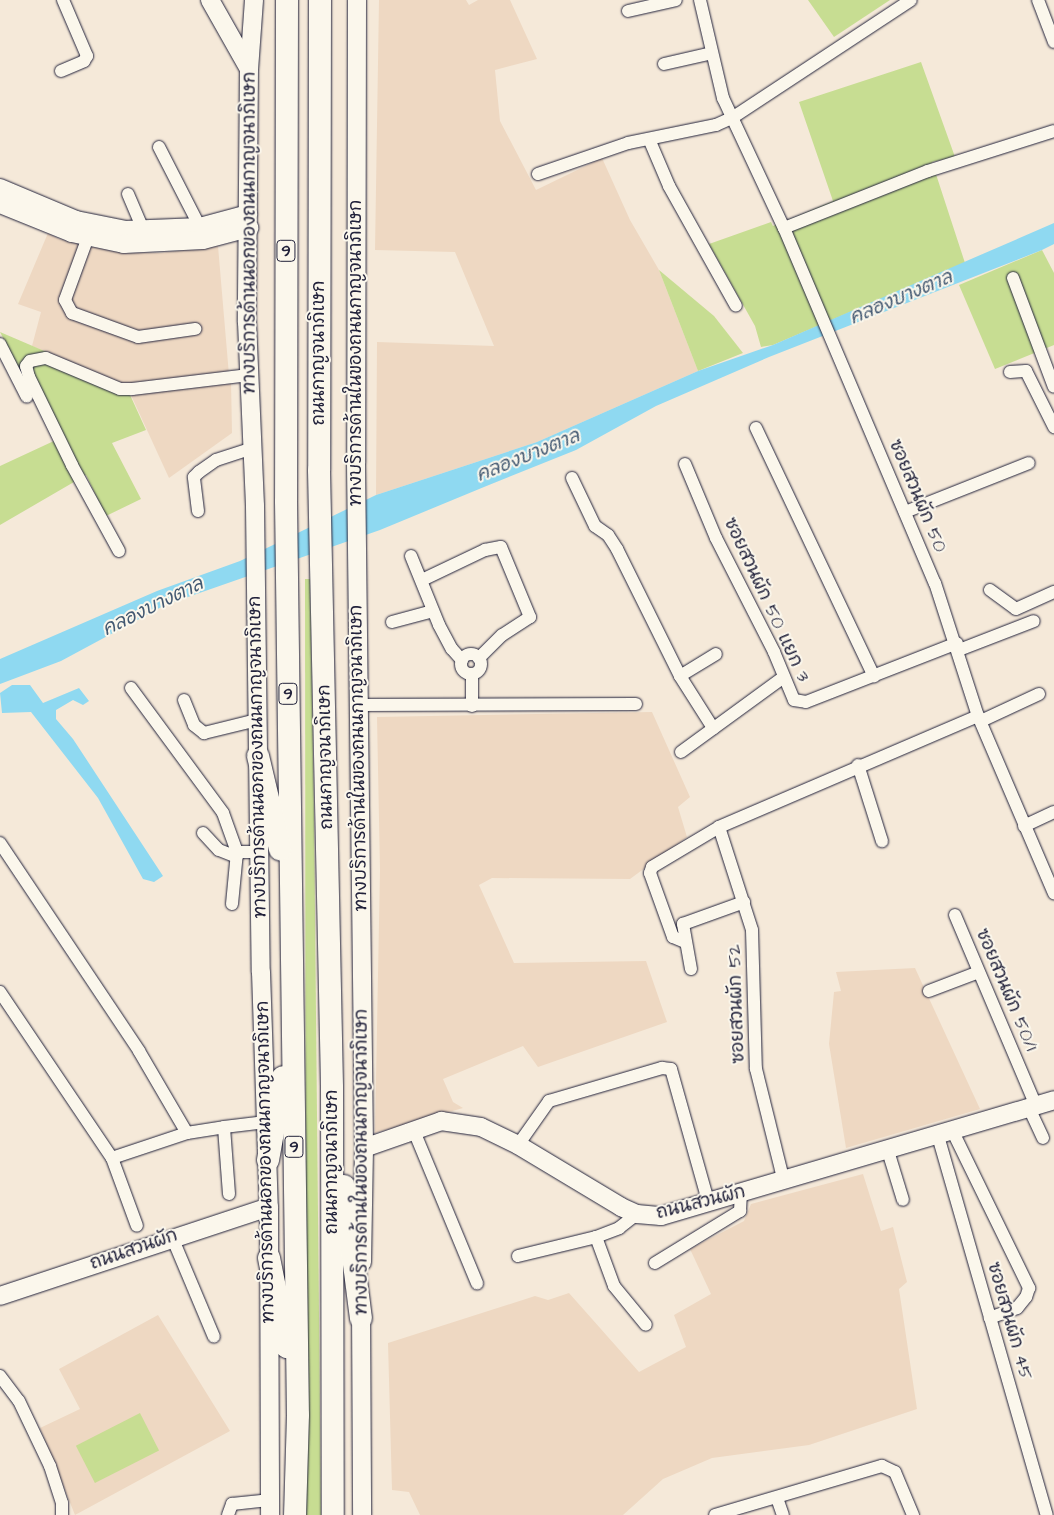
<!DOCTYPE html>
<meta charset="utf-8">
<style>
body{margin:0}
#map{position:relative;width:1054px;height:1515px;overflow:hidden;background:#f5e9d9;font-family:"Architects Daughter","Playpen Sans Thai",sans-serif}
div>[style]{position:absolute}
.built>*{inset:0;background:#eed8c2}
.green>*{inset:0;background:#c7dd92;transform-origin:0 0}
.water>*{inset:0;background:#8fd9f1}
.roads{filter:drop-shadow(0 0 1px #22223b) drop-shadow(0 0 1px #22223b)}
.street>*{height:12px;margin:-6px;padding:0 6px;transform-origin:6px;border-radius:6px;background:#fbf7ec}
.street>.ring{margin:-6px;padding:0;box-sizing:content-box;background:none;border:12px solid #fbf7ec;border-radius:50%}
.secondary>*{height:18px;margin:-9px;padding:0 9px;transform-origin:9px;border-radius:9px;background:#fbf7ec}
.highway>*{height:22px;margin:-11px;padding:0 11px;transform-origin:11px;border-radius:11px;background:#fbf7ec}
span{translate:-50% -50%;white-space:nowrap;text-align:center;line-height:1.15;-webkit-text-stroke:4px #fbf7ec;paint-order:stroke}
.shield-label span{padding:1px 4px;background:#fbf7ec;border:1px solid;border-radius:4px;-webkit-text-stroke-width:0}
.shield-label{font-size:16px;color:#22223b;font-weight:700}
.street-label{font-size:18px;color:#22223b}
.water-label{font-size:19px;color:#435972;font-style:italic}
</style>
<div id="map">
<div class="built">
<div style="clip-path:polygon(379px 0,466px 0,469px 5px,478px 0,510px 0,537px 59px,495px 70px,500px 121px,536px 190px,602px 158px,630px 220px,659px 270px,698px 371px,537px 442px,376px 495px,377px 342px,494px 346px,455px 252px,375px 250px)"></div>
<div style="clip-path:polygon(48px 233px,59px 239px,121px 252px,160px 253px,218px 246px,229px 375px,126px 386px,32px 346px,41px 312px,18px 304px)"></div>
<div style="clip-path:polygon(231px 381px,232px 433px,169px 478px,130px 393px)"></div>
<div style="clip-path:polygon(652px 712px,690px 797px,678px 807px,687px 837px,630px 879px,492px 878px,479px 885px,514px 963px,646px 961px,667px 1022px,538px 1067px,523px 1046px,443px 1079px,453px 1102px,463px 1108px,375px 1133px,380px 870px,377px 717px)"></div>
<div style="clip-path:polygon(915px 968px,980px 1109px,846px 1148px,829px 1044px,834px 992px,841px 991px,836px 972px)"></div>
<div style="clip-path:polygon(863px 1174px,881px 1231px,893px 1227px,907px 1282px,899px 1289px,917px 1409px,809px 1445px,712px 1458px,663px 1479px,623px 1515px,420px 1515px,409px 1492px,392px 1490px,388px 1343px,535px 1296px,548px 1300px,569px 1293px,639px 1372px,686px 1347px,674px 1315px,711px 1294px,690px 1249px,744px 1221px,751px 1204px)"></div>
<div style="clip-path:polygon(158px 1315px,230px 1431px,75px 1515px,40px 1428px,80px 1409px,59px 1369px)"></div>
</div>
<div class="green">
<div style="clip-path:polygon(808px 0,890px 0,834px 37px)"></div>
<div style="clip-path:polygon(921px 62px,955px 157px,932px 162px,965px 263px,773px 345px,761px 347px,755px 326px,709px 244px,771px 222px,773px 226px,833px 201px,799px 102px)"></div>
<div style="clip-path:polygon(1042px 250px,1054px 273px,1054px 345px,995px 369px,959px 285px)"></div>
<div style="clip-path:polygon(659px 270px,714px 316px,743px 353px,698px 371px)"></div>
<div style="clip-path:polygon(0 332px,126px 386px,146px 430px,112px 443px,141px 499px,106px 516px,86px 475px,0 525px,0 466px,56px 440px)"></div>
<div style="clip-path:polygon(305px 579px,310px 579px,314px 813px,321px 1515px,306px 1515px)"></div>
<div style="left:140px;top:1413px;width:42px;height:72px;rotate:63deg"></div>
</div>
<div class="water">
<div style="clip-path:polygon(1054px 223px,1054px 244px,1042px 250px,769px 357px,656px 406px,576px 450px,484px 487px,380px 530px,165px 605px,61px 661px,0 684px,0 659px,157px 591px,240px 561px,376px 495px,537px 442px,698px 371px,773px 345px)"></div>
<div style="clip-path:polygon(12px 685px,30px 685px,43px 703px,79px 688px,89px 701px,83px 705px,73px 700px,56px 710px,56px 719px,73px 739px,163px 876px,154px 882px,143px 879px,98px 798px,31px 712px,2px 713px,0 693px)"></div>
</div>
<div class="roads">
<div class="street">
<div style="left:700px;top:0;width:101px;rotate:76.8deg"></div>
<div style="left:723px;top:98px;width:144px;rotate:64.9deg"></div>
<div style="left:784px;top:228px;width:386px;rotate:67deg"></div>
<div style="left:935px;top:583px;width:140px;rotate:72.1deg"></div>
<div style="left:978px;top:716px;width:193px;rotate:66.8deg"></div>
<div style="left:1038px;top:0;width:45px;rotate:69.1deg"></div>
<div style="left:628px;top:11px;width:49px;rotate:-12.9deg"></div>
<div style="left:664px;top:64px;width:49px;rotate:-12.9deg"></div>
<div style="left:61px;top:71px;width:25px;rotate:-23deg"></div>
<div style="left:84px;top:61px;width:6px;rotate:-59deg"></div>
<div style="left:87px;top:56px;width:61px;rotate:-113.2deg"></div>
<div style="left:649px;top:139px;width:51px;rotate:66.9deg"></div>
<div style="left:669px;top:186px;width:137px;rotate:60.8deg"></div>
<div style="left:159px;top:147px;width:90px;rotate:62.9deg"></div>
<div style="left:538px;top:174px;width:95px;rotate:-19deg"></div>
<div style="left:628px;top:143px;width:90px;rotate:-11.6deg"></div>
<div style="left:716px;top:125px;width:17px;rotate:-24deg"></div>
<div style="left:732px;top:118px;width:214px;rotate:-33.4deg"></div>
<div style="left:128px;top:194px;width:39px;rotate:67deg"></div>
<div style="left:784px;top:228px;width:155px;rotate:-21.6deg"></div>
<div style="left:928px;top:171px;width:132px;rotate:-17.6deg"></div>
<div style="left:88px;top:237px;width:67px;rotate:110.1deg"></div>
<div style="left:65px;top:300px;width:15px;rotate:62deg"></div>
<div style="left:72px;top:313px;width:70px;rotate:20deg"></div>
<div style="left:138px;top:337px;width:58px;rotate:-8deg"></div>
<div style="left:1013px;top:278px;width:116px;rotate:69.4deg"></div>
<div style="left:0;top:344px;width:59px;rotate:63deg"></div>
<div style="left:1010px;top:372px;width:16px;rotate:-4deg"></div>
<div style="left:1026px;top:371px;width:63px;rotate:63.4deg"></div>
<div style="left:756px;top:428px;width:275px;rotate:64.6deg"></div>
<div style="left:685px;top:464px;width:80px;rotate:67.3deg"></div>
<div style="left:716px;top:538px;width:128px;rotate:63deg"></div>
<div style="left:774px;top:652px;width:52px;rotate:67.4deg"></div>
<div style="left:794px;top:700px;width:12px;rotate:9deg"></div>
<div style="left:806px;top:702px;width:162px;rotate:-21.3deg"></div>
<div style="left:572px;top:478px;width:53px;rotate:64.4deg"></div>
<div style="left:595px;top:526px;width:16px;rotate:35deg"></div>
<div style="left:608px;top:535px;width:17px;rotate:57deg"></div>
<div style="left:617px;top:549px;width:142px;rotate:63.6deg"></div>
<div style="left:680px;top:676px;width:62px;rotate:57.6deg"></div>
<div style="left:198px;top:511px;width:34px;rotate:-97deg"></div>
<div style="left:194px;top:477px;width:7px;rotate:-45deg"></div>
<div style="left:199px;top:472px;width:21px;rotate:-35deg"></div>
<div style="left:216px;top:460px;width:40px;rotate:-18deg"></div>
<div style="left:905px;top:512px;width:133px;rotate:-21.6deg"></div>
<div style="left:119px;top:551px;width:98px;rotate:-118.7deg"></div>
<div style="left:72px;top:465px;width:98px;rotate:-116deg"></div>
<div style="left:29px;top:377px;width:11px;rotate:-105deg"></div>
<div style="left:26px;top:366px;width:6px;rotate:-51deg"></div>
<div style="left:30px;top:361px;width:16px;rotate:-11deg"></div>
<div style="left:46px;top:358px;width:80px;rotate:22.7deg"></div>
<div style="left:120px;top:389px;width:12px"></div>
<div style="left:132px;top:389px;width:118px;rotate:-6.8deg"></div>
<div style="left:411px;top:556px;width:74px;rotate:67.9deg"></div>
<div style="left:439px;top:625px;width:27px;rotate:62deg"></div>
<div style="left:452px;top:649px;width:15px;rotate:48deg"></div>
<div style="left:422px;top:580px;width:70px;rotate:-25.5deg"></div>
<div style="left:485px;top:550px;width:16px;rotate:-11deg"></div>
<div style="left:501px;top:547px;width:76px;rotate:67.5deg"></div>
<div style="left:530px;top:617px;width:33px;rotate:147deg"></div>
<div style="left:502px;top:635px;width:33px;rotate:135deg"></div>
<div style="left:990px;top:590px;width:32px;rotate:36deg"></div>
<div style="left:1016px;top:609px;width:42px;rotate:-24.1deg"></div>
<div style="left:392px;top:622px;width:42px;rotate:-15deg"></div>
<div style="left:959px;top:650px;width:80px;rotate:-21.1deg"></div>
<div class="ring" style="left:461px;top:654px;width:8px;height:8px"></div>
<div style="left:680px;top:676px;width:42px;rotate:-31.4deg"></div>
<div style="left:131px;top:688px;width:155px;rotate:53.6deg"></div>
<div style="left:223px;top:813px;width:41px;rotate:70.3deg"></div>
<div style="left:237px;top:852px;width:23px"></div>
<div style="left:184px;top:700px;width:27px;rotate:68deg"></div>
<div style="left:194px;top:725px;width:13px;rotate:39deg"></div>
<div style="left:204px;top:733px;width:55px;rotate:-13.8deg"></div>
<div style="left:359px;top:705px;width:277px;rotate:-0.2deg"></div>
<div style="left:472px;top:706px;width:32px;rotate:-90deg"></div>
<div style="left:981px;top:721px;width:64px;rotate:-25deg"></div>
<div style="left:681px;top:752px;width:127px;rotate:-36.1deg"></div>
<div style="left:858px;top:765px;width:80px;rotate:72.5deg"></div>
<div style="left:1024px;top:826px;width:33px;rotate:-25deg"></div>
<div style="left:719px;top:827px;width:108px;rotate:72.2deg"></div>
<div style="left:752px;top:930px;width:139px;rotate:88.4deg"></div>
<div style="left:756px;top:1069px;width:116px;rotate:76.1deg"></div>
<div style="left:203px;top:833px;width:23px;rotate:47deg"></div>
<div style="left:219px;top:850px;width:19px;rotate:21deg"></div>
<div style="left:0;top:843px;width:250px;rotate:56.2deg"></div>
<div style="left:139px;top:1051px;width:95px;rotate:59.7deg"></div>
<div style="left:232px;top:904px;width:52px;rotate:-84.5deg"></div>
<div style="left:955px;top:915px;width:207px;rotate:67deg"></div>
<div style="left:685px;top:942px;width:13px;rotate:-157deg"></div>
<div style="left:673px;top:937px;width:68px;rotate:-109.8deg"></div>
<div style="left:650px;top:873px;width:6px;rotate:-72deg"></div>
<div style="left:652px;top:867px;width:78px;rotate:-30.8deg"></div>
<div style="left:719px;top:827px;width:282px;rotate:-23.2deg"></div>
<div style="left:691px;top:969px;width:46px;rotate:-100.1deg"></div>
<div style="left:683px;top:924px;width:65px;rotate:-19.8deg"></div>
<div style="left:929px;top:991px;width:53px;rotate:-20.8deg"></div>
<div style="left:0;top:992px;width:200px;rotate:56deg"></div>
<div style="left:112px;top:1158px;width:72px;rotate:69.8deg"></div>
<div style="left:1029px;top:1108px;width:33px;rotate:65deg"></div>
<div style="left:414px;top:1131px;width:165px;rotate:67.5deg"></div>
<div style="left:953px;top:1132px;width:174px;rotate:64deg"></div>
<div style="left:1029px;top:1288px;width:9px;rotate:108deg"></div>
<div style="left:1026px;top:1297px;width:14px;rotate:129deg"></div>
<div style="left:1017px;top:1308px;width:29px;rotate:160deg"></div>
<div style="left:938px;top:1136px;width:394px;rotate:74deg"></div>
<div style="left:518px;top:1145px;width:54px;rotate:-54.8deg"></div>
<div style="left:549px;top:1101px;width:118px;rotate:-16.3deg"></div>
<div style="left:662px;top:1068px;width:9px;rotate:6deg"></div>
<div style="left:671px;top:1069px;width:140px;rotate:74.3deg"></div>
<div style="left:888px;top:1151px;width:51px;rotate:73deg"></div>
<div style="left:112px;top:1158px;width:79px;rotate:-18.4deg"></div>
<div style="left:187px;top:1133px;width:37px;rotate:-9deg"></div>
<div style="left:229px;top:1194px;width:67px;rotate:-94.3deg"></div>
<div style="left:224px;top:1127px;width:42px;rotate:-6.8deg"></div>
<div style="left:172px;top:1237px;width:108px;rotate:67.2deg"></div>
<div style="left:596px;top:1237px;width:52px;rotate:69.8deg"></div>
<div style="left:614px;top:1286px;width:50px;rotate:50.6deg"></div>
<div style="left:518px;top:1256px;width:80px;rotate:-13.7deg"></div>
<div style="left:596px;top:1237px;width:25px;rotate:-21deg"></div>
<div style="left:619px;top:1228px;width:23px;rotate:-38deg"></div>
<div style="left:655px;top:1263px;width:100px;rotate:-31.5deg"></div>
<div style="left:740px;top:1211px;width:17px;rotate:-87deg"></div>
<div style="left:0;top:1376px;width:31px;rotate:53deg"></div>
<div style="left:19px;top:1401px;width:72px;rotate:64.5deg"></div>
<div style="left:50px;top:1466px;width:39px;rotate:72deg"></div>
<div style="left:62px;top:1503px;width:12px;rotate:90deg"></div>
<div style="left:777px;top:1498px;width:18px;rotate:71deg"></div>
<div style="left:228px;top:1515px;width:12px;rotate:-70deg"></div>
<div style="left:232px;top:1504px;width:37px;rotate:-6deg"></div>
<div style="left:715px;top:1515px;width:174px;rotate:-16.4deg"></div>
<div style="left:882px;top:1466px;width:14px;rotate:25deg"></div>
<div style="left:895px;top:1472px;width:47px;rotate:67.3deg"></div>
</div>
<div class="secondary">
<div style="left:210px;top:0;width:79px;rotate:60.5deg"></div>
<div style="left:254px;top:0;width:69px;rotate:94.1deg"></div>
<div style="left:249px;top:69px;width:253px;rotate:90.5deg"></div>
<div style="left:247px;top:322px;width:184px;rotate:87.5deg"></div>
<div style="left:255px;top:506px;width:466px;rotate:89.3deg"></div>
<div style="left:261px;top:972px;width:235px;rotate:88.1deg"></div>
<div style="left:269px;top:1207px;width:308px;rotate:89.8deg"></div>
<div style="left:357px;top:0;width:463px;rotate:90.1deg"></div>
<div style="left:356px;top:463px;width:685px;rotate:89.33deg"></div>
<div style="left:364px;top:1148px;width:114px;rotate:91deg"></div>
<div style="left:0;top:188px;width:82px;rotate:22.8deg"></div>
<div style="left:76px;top:220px;width:51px;rotate:11.3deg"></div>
<div style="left:126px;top:230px;width:74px;rotate:-2.3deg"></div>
<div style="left:200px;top:227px;width:50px;rotate:-15.2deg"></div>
<div style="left:0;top:204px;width:78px;rotate:21.9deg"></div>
<div style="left:72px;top:233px;width:53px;rotate:11.9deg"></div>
<div style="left:124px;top:244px;width:79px;rotate:-2.9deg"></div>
<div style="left:203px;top:240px;width:48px;rotate:-14.6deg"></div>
<div style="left:364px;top:1148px;width:82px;rotate:-19.3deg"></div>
<div style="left:441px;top:1121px;width:40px;rotate:8.5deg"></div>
<div style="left:481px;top:1127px;width:41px;rotate:25.9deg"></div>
<div style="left:518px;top:1145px;width:120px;rotate:31deg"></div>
<div style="left:621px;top:1207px;width:17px;rotate:24deg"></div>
<div style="left:637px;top:1214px;width:24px;rotate:5deg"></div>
<div style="left:661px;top:1216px;width:410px;rotate:-16.4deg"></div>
<div style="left:0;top:1296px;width:283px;rotate:-18.3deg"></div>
<div style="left:361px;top:1306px;width:209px;rotate:89.7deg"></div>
</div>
<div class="highway">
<div style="left:287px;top:0;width:501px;rotate:90.11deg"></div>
<div style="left:286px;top:501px;width:914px;rotate:89.25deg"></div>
<div style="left:298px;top:1415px;width:100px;rotate:91.7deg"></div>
<div style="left:320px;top:0;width:470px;rotate:90.1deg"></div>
<div style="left:319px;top:470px;width:618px;rotate:88.79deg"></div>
<div style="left:332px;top:1088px;width:427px;rotate:89.9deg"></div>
<div style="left:258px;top:756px;width:96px;rotate:76.7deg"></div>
<div style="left:268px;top:1160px;width:84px;rotate:-79.8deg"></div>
<div style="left:344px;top:1186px;width:133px;rotate:82.7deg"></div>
<div style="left:269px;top:1258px;width:91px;rotate:78.6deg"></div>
</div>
</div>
<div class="shield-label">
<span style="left:286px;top:251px">9</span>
<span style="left:288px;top:694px">9</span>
<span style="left:294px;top:1147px">9</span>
</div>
<div class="street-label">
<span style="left:250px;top:233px;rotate:-90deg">ทางบริการด้านนอกของถนนกาญจนาภิเษก</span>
<span style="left:319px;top:353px;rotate:-90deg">ถนนกาญจนาภิเษก</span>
<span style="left:356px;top:353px;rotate:-90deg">ทางบริการด้านในของถนนกาญจนาภิเษก</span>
<span style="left:917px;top:496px;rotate:67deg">ซอยสวนผัก 50</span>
<span style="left:766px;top:600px;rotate:65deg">ซอยสวนผัก 50 แยก 3</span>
<span style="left:258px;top:757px;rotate:-91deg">ทางบริการด้านนอกของถนนกาญจนาภิเษก</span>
<span style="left:326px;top:757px;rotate:-91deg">ถนนกาญจนาภิเษก</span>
<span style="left:359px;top:758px;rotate:-91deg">ทางบริการด้านในของถนนกาญจนาภิเษก</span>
<span style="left:1006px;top:990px;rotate:67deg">ซอยสวนผัก 50/1</span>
<span style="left:737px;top:1004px;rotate:-92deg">ซอยสวนผัก 52</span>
<span style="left:266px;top:1162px;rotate:-91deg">ทางบริการด้านนอกของถนนกาญจนาภิเษก</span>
<span style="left:332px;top:1162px;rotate:-90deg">ถนนกาญจนาภิเษก</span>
<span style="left:362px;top:1162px;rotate:-90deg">ทางบริการด้านในของถนนกาญจนาภิเษก</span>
<span style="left:701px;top:1203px;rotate:-14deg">ถนนสวนผัก</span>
<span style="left:134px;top:1250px;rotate:-19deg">ถนนสวนผัก</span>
<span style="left:1009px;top:1321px;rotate:74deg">ซอยสวนผัก 45</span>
</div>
<div class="water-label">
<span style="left:901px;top:298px;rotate:-23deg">คลองบางตาล</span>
<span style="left:528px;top:456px;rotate:-22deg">คลองบางตาล</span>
<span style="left:153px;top:607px;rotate:-26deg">คลองบางตาล</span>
</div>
</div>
